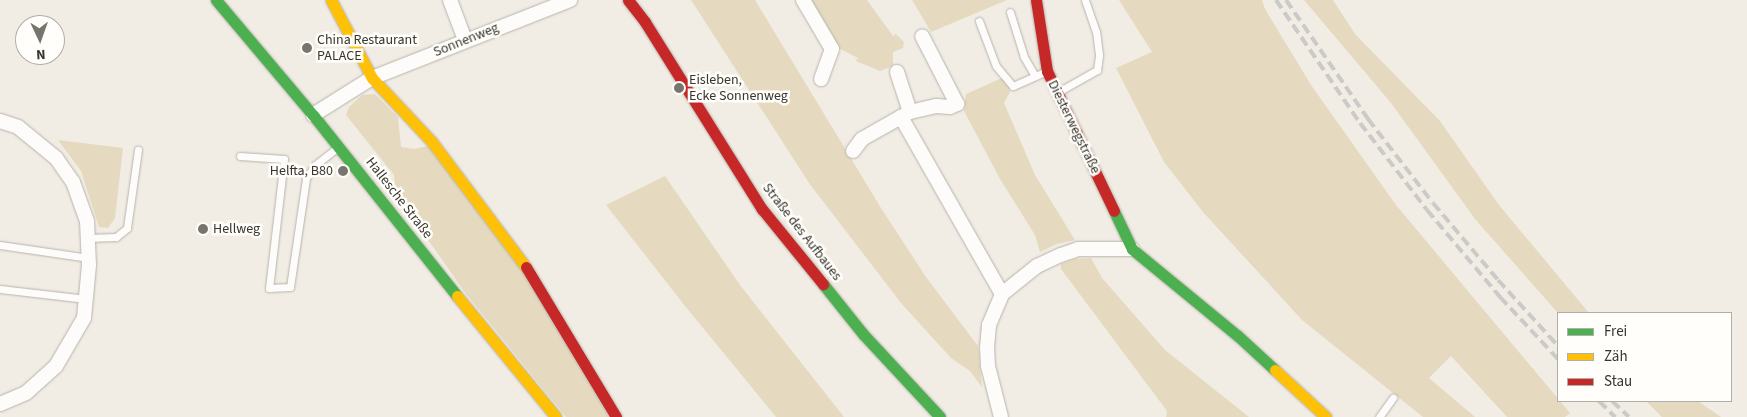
<!DOCTYPE html>
<meta charset="utf-8">
<style>
body{margin:0}
#map{position:relative;width:1747px;height:417px;overflow:hidden;background:#f1ede4;font-family:"Source Sans 3",sans-serif}
div>[style]{position:absolute}
.green>*{inset:0;background:#e5dabf}
.roads{filter:drop-shadow(0 0 1px #b7b3ac) drop-shadow(0 0 1px #b7b3ac)}
.lane>*{height:7px;margin:-3.5px;padding:0 3.5px;transform-origin:3.5px;border-radius:3.5px;background:#fdfcfb}
.street>*{height:14px;margin:-7px;padding:0 7px;transform-origin:7px;border-radius:7px;background:#fdfcfb}
.fast>*{height:11px;margin:-5.5px;padding:0 5.5px;transform-origin:5.5px;border-radius:5.5px;background:#4caf50}
.slow>*{height:11px;margin:-5.5px;padding:0 5.5px;transform-origin:5.5px;border-radius:5.5px;background:#ffc107}
.jam>*{height:11px;margin:-5.5px;padding:0 5.5px;transform-origin:5.5px;border-radius:5.5px;background:#c62828}
.rail>*{height:4px;margin-top:-2px;transform-origin:0;background:repeating-linear-gradient(90deg,#cccac8 0 10px,transparent 0 15px)}
.dots>*{width:14px;height:14px;translate:-50% -50%;box-sizing:border-box;border:2px solid #fffefa;border-radius:50%}
span{translate:-50% -50%;white-space:nowrap;text-align:center;line-height:1.15;-webkit-text-stroke:5px #fffefa;paint-order:stroke}
.poi-label{font-size:14px;color:#37352e}
.left{translate:0 -50%;text-align:left}
.right{translate:-100% -50%;text-align:right}
.street-label{font-size:14px;color:#37352e}
.legend{position:absolute;left:1557px;top:312px;width:175px;height:90px;box-sizing:border-box;background:#fffefa;border:1px solid #afaea8;margin:0;padding:6px 9px;list-style:none;font-size:15px;color:#37352e}
.legend li{display:flex;align-items:center;gap:10px;height:25px}
.legend b{width:25px;border:1px solid #afaea8}
.north{position:absolute;left:15px;top:15px;width:50px;height:50px;box-sizing:border-box;background:#fffefa;border:1px solid #afaea8;border-radius:50%;rotate:177deg;font-size:14px;font-weight:700;line-height:20px;text-align:center;color:#37352e}
.north::after{content:'';display:block;margin:auto;width:18px;height:22px;background:#78756e;clip-path:polygon(50% 0,100% 100%,50% 72%,0 100%)}
</style>
<div id="map">
<div class="green">
<div style="clip-path:polygon(691px 0,755px 0,881px 208px,926px 277px,978px 346px,982px 387px,970px 371px,951px 358px,901px 303px,809px 183px)"></div>
<div style="clip-path:polygon(808px 0,867px 0,893px 36px,896px 34px,904px 42px,903px 48px,893px 52px,893px 66px,880px 71px,856px 61px,858px 58px,834px 46px)"></div>
<div style="clip-path:polygon(912px 0,1007px 0,931px 32px)"></div>
<div style="clip-path:polygon(1119px 0,1262px 0,1265px 9px,1311px 85px,1396px 205px,1570px 413px,1565px 417px,1507px 417px,1451px 356px,1429px 378px,1475px 417px,1423px 417px,1302px 320px,1203px 212px,1164px 162px,1116px 68px,1152px 52px)"></div>
<div style="clip-path:polygon(1304px 0,1333px 0,1355px 34px,1440px 121px,1499px 205px,1589px 313px,1558px 313px,1475px 219px,1391px 103px)"></div>
<div style="clip-path:polygon(1002px 78px,1008px 85px,1010px 92px,1004px 103px,1035px 175px,1075px 240px,1057px 244px,1040px 252px,1035px 235px,1000px 179px,964px 111px,966px 94px)"></div>
<div style="clip-path:polygon(375px 94px,398px 117px,401px 147px,414px 149px,428px 146px,507px 246px,609px 417px,566px 417px,466px 294px,396px 194px,394px 175px,346px 115px,349px 107px,362px 95px)"></div>
<div style="clip-path:polygon(58px 140px,123px 148px,115px 218px,108px 228px,99px 227px,81px 171px)"></div>
<div style="clip-path:polygon(665px 176px,740px 285px,844px 417px,776px 417px,685px 306px,606px 205px)"></div>
<div style="clip-path:polygon(1091px 258px,1102px 278px,1165px 350px,1249px 417px,1166px 417px,1167px 411px,1061px 269px,1061px 264px,1075px 259px)"></div>
<div style="clip-path:polygon(1646px 401px,1698px 401px,1721px 417px,1662px 417px)"></div>
</div>
<div class="roads">
<div class="lane">
<div style="left:1010px;top:12px;width:47px;rotate:72.7deg"></div>
<div style="left:1024px;top:57px;width:22px;rotate:60deg"></div>
<div style="left:979px;top:21px;width:48px;rotate:69.3deg"></div>
<div style="left:996px;top:66px;width:26px;rotate:50deg"></div>
<div style="left:1013px;top:86px;width:37px;rotate:-24deg"></div>
<div style="left:1058px;top:92px;width:45px;rotate:-29.4deg"></div>
<div style="left:1097px;top:70px;width:15px;rotate:-82deg"></div>
<div style="left:1099px;top:55px;width:23px;rotate:-97deg"></div>
<div style="left:1096px;top:32px;width:34px;rotate:-109deg"></div>
<div style="left:240px;top:156px;width:44px;rotate:3.9deg"></div>
<div style="left:284px;top:159px;width:130px;rotate:96.6deg"></div>
<div style="left:269px;top:288px;width:21px;rotate:-3deg"></div>
<div style="left:290px;top:287px;width:110px;rotate:-81.6deg"></div>
<div style="left:306px;top:178px;width:16px;rotate:-55deg"></div>
<div style="left:315px;top:165px;width:29px;rotate:-38deg"></div>
<div style="left:88px;top:238px;width:28px;rotate:-2deg"></div>
<div style="left:116px;top:237px;width:14px;rotate:-39deg"></div>
<div style="left:127px;top:228px;width:79px;rotate:-82deg"></div>
<div style="left:0;top:245px;width:90px;rotate:8.3deg"></div>
<div style="left:0;top:289px;width:87px;rotate:6.6deg"></div>
<div style="left:1379px;top:417px;width:24px;rotate:-54deg"></div>
</div>
<div class="street">
<div style="left:450px;top:0;width:43px;rotate:69.4deg"></div>
<div style="left:803px;top:0;width:57px;rotate:59.4deg"></div>
<div style="left:832px;top:49px;width:32px;rotate:110deg"></div>
<div style="left:897px;top:72px;width:42px;rotate:72deg"></div>
<div style="left:910px;top:112px;width:10px;rotate:151deg"></div>
<div style="left:901px;top:117px;width:204px;rotate:60.3deg"></div>
<div style="left:910px;top:112px;width:27px;rotate:-13deg"></div>
<div style="left:936px;top:106px;width:14px;rotate:4deg"></div>
<div style="left:950px;top:107px;width:8px;rotate:-23deg"></div>
<div style="left:957px;top:104px;width:76px;rotate:-117.2deg"></div>
<div style="left:313px;top:115px;width:70px;rotate:-32.1deg"></div>
<div style="left:372px;top:78px;width:213px;rotate:-21.5deg"></div>
<div style="left:0;top:121px;width:19px;rotate:18deg"></div>
<div style="left:18px;top:127px;width:49px;rotate:39.2deg"></div>
<div style="left:56px;top:158px;width:29px;rotate:55deg"></div>
<div style="left:73px;top:182px;width:41px;rotate:70.3deg"></div>
<div style="left:87px;top:221px;width:44px;rotate:87.4deg"></div>
<div style="left:89px;top:265px;width:53px;rotate:95.4deg"></div>
<div style="left:84px;top:318px;width:56px;rotate:120.3deg"></div>
<div style="left:56px;top:366px;width:40px;rotate:138deg"></div>
<div style="left:26px;top:393px;width:28px;rotate:157deg"></div>
<div style="left:853px;top:151px;width:15px;rotate:-53deg"></div>
<div style="left:862px;top:139px;width:45px;rotate:-29.4deg"></div>
<div style="left:1001px;top:417px;width:53px;rotate:-104.3deg"></div>
<div style="left:988px;top:366px;width:18px;rotate:-93deg"></div>
<div style="left:987px;top:348px;width:23px;rotate:-85deg"></div>
<div style="left:989px;top:325px;width:34px;rotate:-67deg"></div>
<div style="left:1002px;top:294px;width:45px;rotate:-38.7deg"></div>
<div style="left:1037px;top:266px;width:26px;rotate:-25deg"></div>
<div style="left:1061px;top:255px;width:18px;rotate:-19deg"></div>
<div style="left:1078px;top:249px;width:54px"></div>
</div>
<div class="fast">
<div style="left:216px;top:0;width:150px;rotate:49.9deg"></div>
<div style="left:313px;top:115px;width:231px;rotate:51.5deg"></div>
<div style="left:1114px;top:211px;width:42px;rotate:64.7deg"></div>
<div style="left:1132px;top:249px;width:137px;rotate:39.4deg"></div>
<div style="left:1238px;top:336px;width:50px;rotate:42.6deg"></div>
<div style="left:823px;top:284px;width:64px;rotate:51.3deg"></div>
<div style="left:863px;top:334px;width:113px;rotate:47.1deg"></div>
</div>
<div class="slow">
<div style="left:331px;top:0;width:88px;rotate:62.3deg"></div>
<div style="left:372px;top:78px;width:88px;rotate:46.8deg"></div>
<div style="left:432px;top:142px;width:156px;rotate:53.1deg"></div>
<div style="left:457px;top:296px;width:156px;rotate:50.7deg"></div>
<div style="left:1275px;top:370px;width:69px;rotate:42.7deg"></div>
</div>
<div class="jam">
<div style="left:628px;top:0;width:28px;rotate:52deg"></div>
<div style="left:645px;top:22px;width:221px;rotate:58deg"></div>
<div style="left:762px;top:209px;width:97px;rotate:50.9deg"></div>
<div style="left:1036px;top:0;width:72px;rotate:81.2deg"></div>
<div style="left:1047px;top:71px;width:155px;rotate:64.4deg"></div>
<div style="left:526px;top:267px;width:175px;rotate:59deg"></div>
</div>
</div>
<div class="rail">
<div style="left:1276px;top:0;width:149px;rotate:55.7deg"></div>
<div style="left:1360px;top:123px;width:110px;rotate:52.4deg"></div>
<div style="left:1427px;top:210px;width:114px;rotate:50deg"></div>
<div style="left:1500px;top:297px;width:85px;rotate:46.9deg"></div>
<div style="left:1286px;top:0;width:145px;rotate:55.4deg"></div>
<div style="left:1368px;top:119px;width:106px;rotate:52.3deg"></div>
<div style="left:1433px;top:203px;width:101px;rotate:49.8deg"></div>
<div style="left:1498px;top:280px;width:89px;rotate:47.7deg"></div>
<div style="left:1599px;top:401px;width:23px;rotate:45deg"></div>
<div style="left:1612px;top:401px;width:23px;rotate:43deg"></div>
</div>
<div class="dots">
<div style="left:307px;top:48px;background:#78756e"></div>
<div style="left:679px;top:88px;background:#78756e"></div>
<div style="left:343px;top:171px;background:#78756e"></div>
<div style="left:203px;top:229px;background:#78756e"></div>
</div>
<div class="poi-label">
<span class="left" style="left:317px;top:48px">China Restaurant<br>PALACE</span>
<span class="left" style="left:689px;top:88px">Eisleben,<br>Ecke Sonnenweg</span>
<span class="right" style="left:333px;top:171px">Helfta, B80</span>
<span class="left" style="left:213px;top:229px">Hellweg</span>
</div>
<div class="street-label">
<span style="left:466px;top:40px;rotate:-22deg">Sonnenweg</span>
<span style="left:1074px;top:127px;rotate:64deg">Diesterwegstraße</span>
<span style="left:399px;top:198px;rotate:52deg">Hallesche Straße</span>
<span style="left:802px;top:232px;rotate:52deg">Straße des Aufbaues</span>
</div>
<ul class="legend">
<li><b style="height:6px;background:#4caf50"></b>Frei</li>
<li><b style="height:6px;background:#ffc107"></b>Zäh</li>
<li><b style="height:6px;background:#c62828"></b>Stau</li>
</ul>
<div class="north">N</div>
</div>
